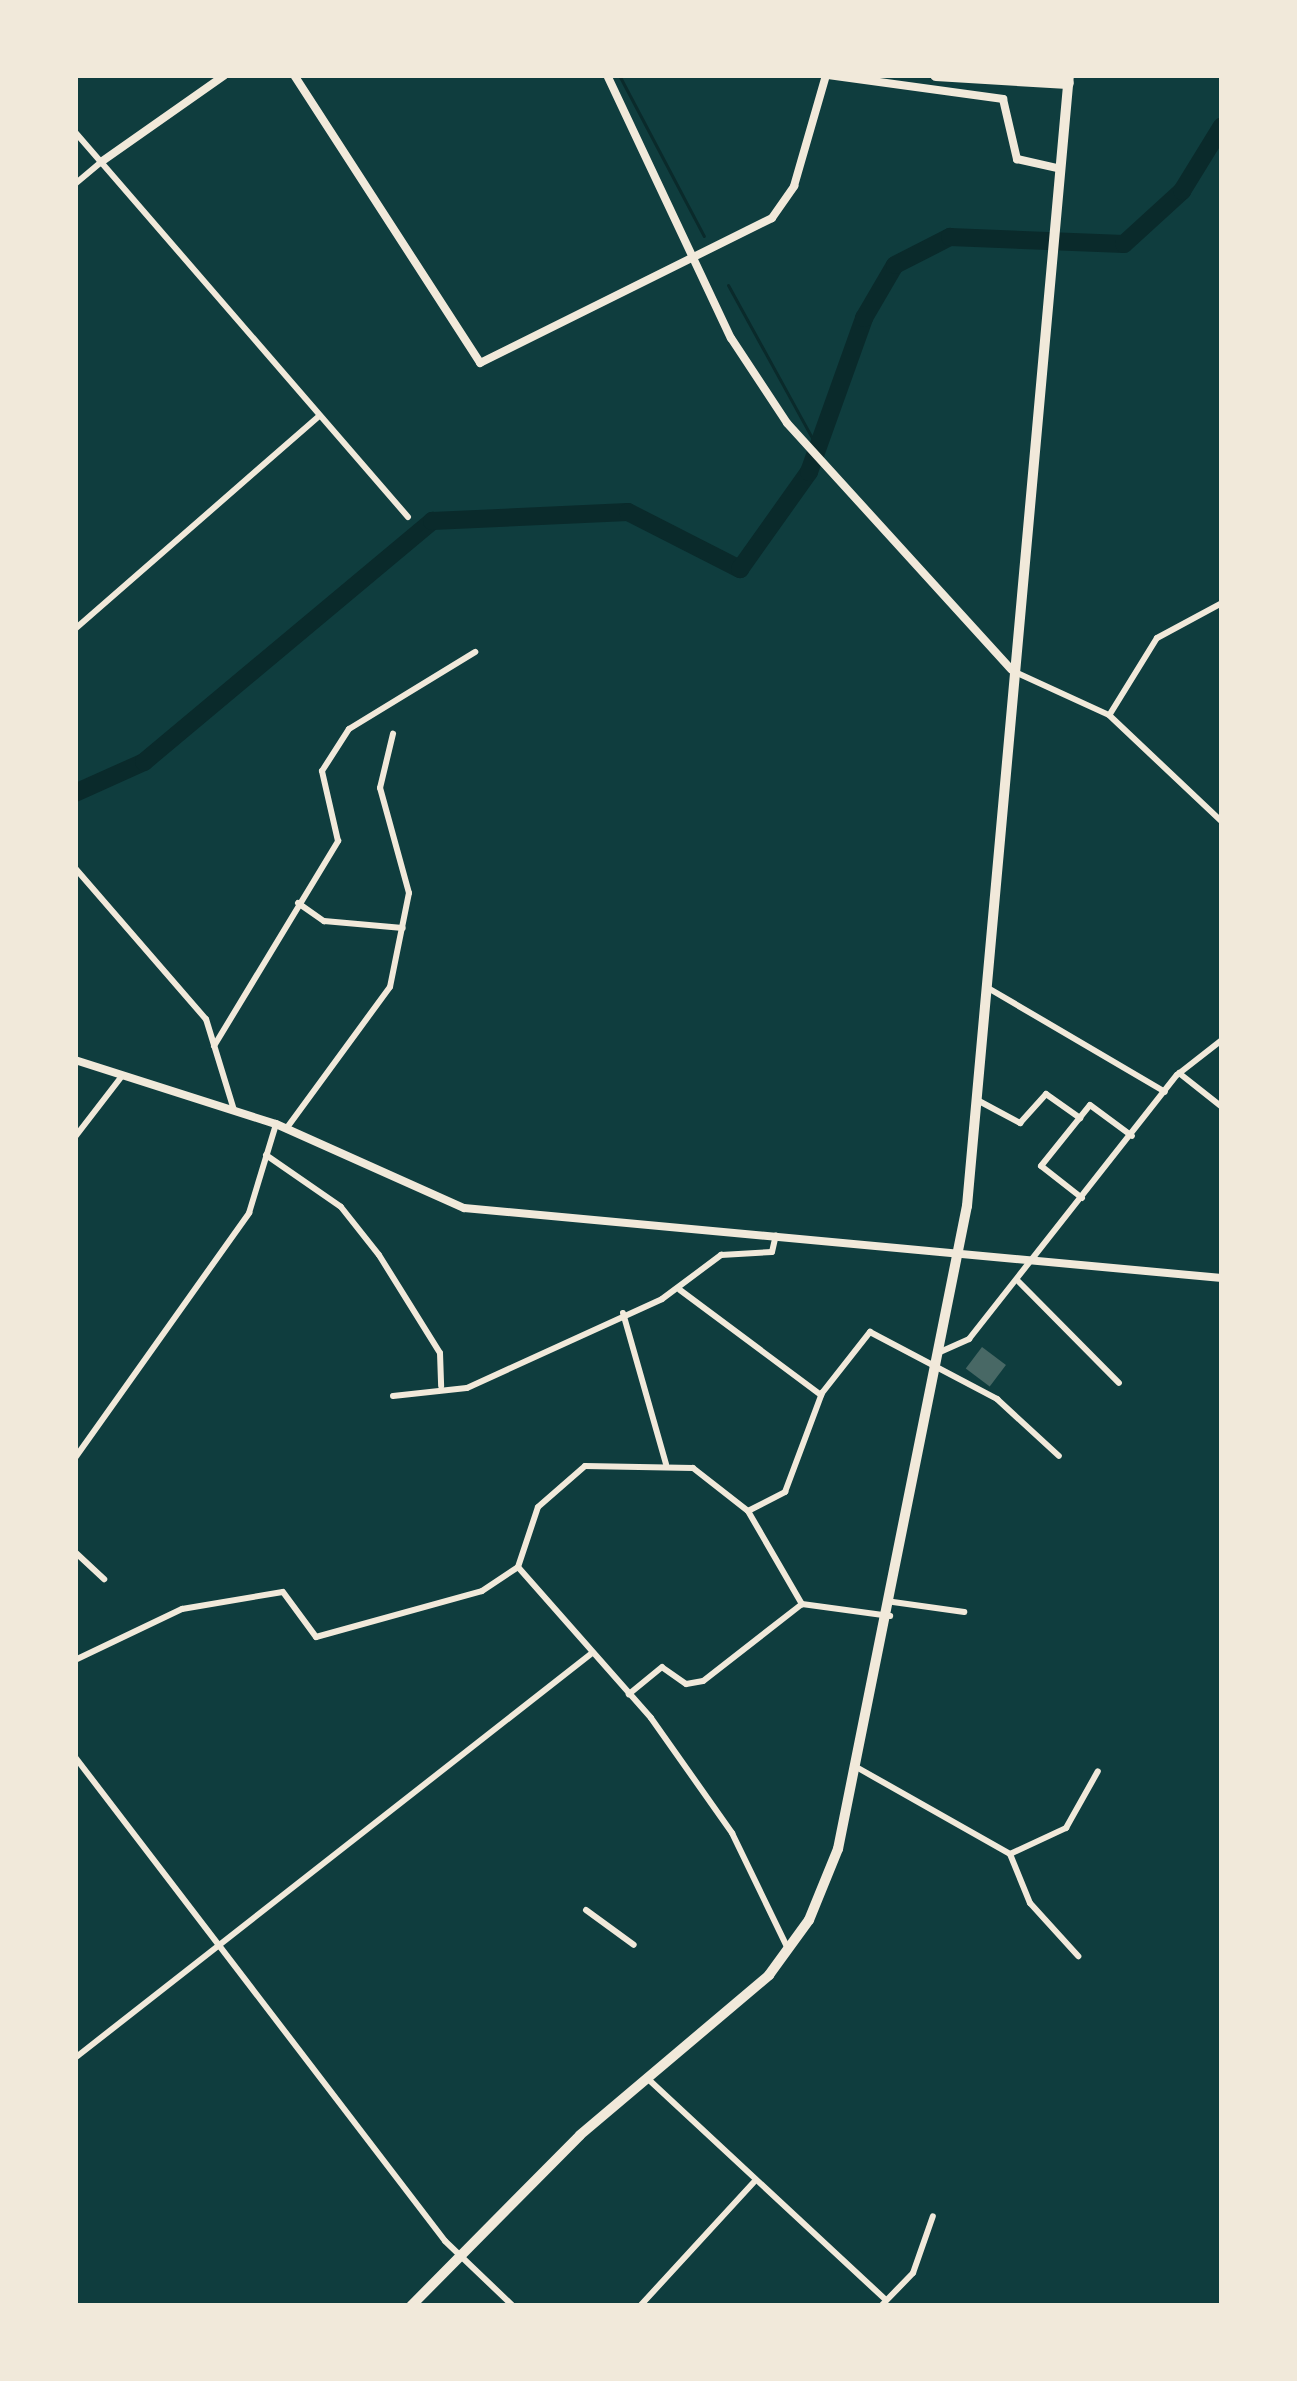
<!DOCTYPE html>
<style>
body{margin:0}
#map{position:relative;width:1297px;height:2381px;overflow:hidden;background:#0f3d3e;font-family:"Space Grotesk",sans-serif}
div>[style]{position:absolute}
.stream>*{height:3px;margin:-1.5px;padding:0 1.5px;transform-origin:1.5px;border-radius:1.5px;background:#0a2a2b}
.river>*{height:18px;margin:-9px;padding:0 9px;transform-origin:9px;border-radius:9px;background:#0a2a2b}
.building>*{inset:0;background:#486865;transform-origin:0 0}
.minor>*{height:6px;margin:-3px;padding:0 3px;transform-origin:3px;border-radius:3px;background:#f1e9da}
.tertiary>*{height:8px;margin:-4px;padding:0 4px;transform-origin:4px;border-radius:4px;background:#f1e9da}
.primary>*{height:10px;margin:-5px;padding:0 5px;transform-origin:5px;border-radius:5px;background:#f1e9da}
.motorway>*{height:12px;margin:-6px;padding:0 6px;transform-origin:6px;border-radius:6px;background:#f1e9da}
span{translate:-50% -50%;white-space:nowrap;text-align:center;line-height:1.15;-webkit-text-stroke:12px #f1e9da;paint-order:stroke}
.frame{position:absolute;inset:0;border:78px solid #f1e9da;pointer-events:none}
</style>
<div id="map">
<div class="stream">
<div style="left:619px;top:75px;width:182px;rotate:62.2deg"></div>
<div style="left:728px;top:285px;width:187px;rotate:61.2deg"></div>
</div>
<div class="river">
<div style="left:75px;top:793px;width:76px;rotate:-24.2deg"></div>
<div style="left:144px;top:762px;width:376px;rotate:-39.9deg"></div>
<div style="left:432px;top:521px;width:196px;rotate:-2.6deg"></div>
<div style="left:628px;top:512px;width:126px;rotate:27deg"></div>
<div style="left:740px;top:569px;width:119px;rotate:-54.6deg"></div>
<div style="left:809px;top:472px;width:164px;rotate:-70.3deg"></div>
<div style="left:864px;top:318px;width:61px;rotate:-59.7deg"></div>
<div style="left:895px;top:265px;width:62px;rotate:-27deg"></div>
<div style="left:950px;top:237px;width:174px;rotate:2.3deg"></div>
<div style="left:1124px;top:244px;width:79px;rotate:-42.4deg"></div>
<div style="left:1182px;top:191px;width:76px;rotate:-58.4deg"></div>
</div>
<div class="building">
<div style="left:982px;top:1347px;width:30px;height:27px;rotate:37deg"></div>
</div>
<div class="minor">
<div style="left:75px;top:132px;width:509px;rotate:49.14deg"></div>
<div style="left:75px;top:184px;width:34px;rotate:-40deg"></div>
<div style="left:75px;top:629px;width:324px;rotate:-41.1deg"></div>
<div style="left:1015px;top:672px;width:103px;rotate:24.6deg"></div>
<div style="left:1109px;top:715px;width:156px;rotate:43.4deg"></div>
<div style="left:1110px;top:714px;width:89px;rotate:-58.3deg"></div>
<div style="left:1157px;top:638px;width:74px;rotate:-28.3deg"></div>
<div style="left:75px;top:868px;width:200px;rotate:49.1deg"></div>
<div style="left:206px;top:1019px;width:95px;rotate:72.9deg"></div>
<div style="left:298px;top:903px;width:32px;rotate:35deg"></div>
<div style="left:324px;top:921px;width:79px;rotate:5.1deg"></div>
<div style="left:988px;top:988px;width:205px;rotate:30.4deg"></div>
<div style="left:214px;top:1046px;width:240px;rotate:-58.8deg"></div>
<div style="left:338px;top:841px;width:72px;rotate:-102.9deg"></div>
<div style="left:322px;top:771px;width:50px;rotate:-57.3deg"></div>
<div style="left:349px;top:729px;width:148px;rotate:-31.4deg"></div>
<div style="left:1179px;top:1073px;width:55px;rotate:38.3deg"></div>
<div style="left:979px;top:1101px;width:47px;rotate:28.2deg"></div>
<div style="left:1020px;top:1123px;width:39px;rotate:-48deg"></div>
<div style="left:1046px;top:1094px;width:42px;rotate:35.2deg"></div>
<div style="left:286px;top:1129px;width:176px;rotate:-53.8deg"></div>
<div style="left:390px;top:987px;width:96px;rotate:-78.6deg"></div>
<div style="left:409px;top:893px;width:109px;rotate:-105.4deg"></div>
<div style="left:380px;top:788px;width:56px;rotate:-76.5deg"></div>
<div style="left:75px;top:1137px;width:77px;rotate:-52.4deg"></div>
<div style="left:266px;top:1155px;width:91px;rotate:34.7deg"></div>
<div style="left:341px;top:1207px;width:61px;rotate:51.6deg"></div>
<div style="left:379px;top:1255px;width:115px;rotate:58.1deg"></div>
<div style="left:440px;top:1353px;width:33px;rotate:88deg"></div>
<div style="left:1082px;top:1198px;width:52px;rotate:-142deg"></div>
<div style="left:1041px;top:1166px;width:78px;rotate:-51.2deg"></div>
<div style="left:1090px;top:1105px;width:52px;rotate:36.4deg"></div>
<div style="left:1019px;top:1282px;width:142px;rotate:45.3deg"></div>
<div style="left:680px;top:1290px;width:176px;rotate:36.7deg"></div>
<div style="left:623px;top:1313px;width:157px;rotate:74.1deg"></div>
<div style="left:940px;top:1352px;width:32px;rotate:-24deg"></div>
<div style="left:969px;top:1339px;width:336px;rotate:-51.8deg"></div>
<div style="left:1177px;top:1075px;width:57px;rotate:-37.9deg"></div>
<div style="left:393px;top:1396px;width:74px;rotate:-6.2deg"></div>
<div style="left:467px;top:1388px;width:214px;rotate:-24.5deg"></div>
<div style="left:662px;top:1299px;width:74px;rotate:-36.7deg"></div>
<div style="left:721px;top:1255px;width:51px;rotate:-3.4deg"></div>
<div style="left:772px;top:1252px;width:17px;rotate:-77deg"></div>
<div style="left:75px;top:1458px;width:301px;rotate:-54.6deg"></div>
<div style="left:249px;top:1213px;width:93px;rotate:-73.1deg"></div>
<div style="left:748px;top:1511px;width:42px;rotate:-27.2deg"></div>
<div style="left:785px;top:1492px;width:106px;rotate:-69.5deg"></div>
<div style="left:822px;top:1393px;width:78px;rotate:-51.8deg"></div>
<div style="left:870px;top:1332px;width:144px;rotate:27.8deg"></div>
<div style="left:997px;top:1399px;width:84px;rotate:42.6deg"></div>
<div style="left:75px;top:1552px;width:40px;rotate:43deg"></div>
<div style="left:518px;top:1567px;width:63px;rotate:-71.6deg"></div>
<div style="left:538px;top:1507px;width:62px;rotate:-41.1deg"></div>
<div style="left:585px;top:1466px;width:108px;rotate:1.1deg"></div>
<div style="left:693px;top:1468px;width:70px;rotate:38deg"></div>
<div style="left:748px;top:1511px;width:108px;rotate:59.9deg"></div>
<div style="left:802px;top:1604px;width:125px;rotate:142.1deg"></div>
<div style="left:703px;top:1681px;width:17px;rotate:170deg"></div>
<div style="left:686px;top:1684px;width:29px;rotate:-145deg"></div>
<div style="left:662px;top:1667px;width:43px;rotate:140.7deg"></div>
<div style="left:893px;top:1602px;width:72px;rotate:8deg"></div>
<div style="left:802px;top:1604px;width:89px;rotate:7.8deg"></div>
<div style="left:75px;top:1660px;width:119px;rotate:-25.5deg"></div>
<div style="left:182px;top:1609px;width:102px;rotate:-9.6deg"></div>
<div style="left:283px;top:1592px;width:56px;rotate:53.7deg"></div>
<div style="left:316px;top:1637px;width:172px;rotate:-15.5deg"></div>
<div style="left:482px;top:1591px;width:43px;rotate:-33.7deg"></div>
<div style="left:518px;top:1567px;width:201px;rotate:48.6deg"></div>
<div style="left:651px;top:1718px;width:141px;rotate:54.8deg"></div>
<div style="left:732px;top:1833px;width:127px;rotate:64.2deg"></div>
<div style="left:75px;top:1757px;width:609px;rotate:52.6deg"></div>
<div style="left:445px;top:2241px;width:94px;rotate:43.7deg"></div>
<div style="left:858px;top:1768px;width:175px;rotate:29.5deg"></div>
<div style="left:1010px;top:1854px;width:62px;rotate:-24.9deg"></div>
<div style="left:1066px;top:1828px;width:65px;rotate:-60.7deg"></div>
<div style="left:1010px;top:1854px;width:53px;rotate:67.8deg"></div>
<div style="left:1030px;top:1903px;width:72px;rotate:47.8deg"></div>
<div style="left:586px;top:1910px;width:59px;rotate:36.1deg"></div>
<div style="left:75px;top:2058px;width:657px;rotate:-38.07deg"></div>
<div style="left:647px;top:2078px;width:326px;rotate:42.9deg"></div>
<div style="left:640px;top:2306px;width:168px;rotate:-47.4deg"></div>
<div style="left:881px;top:2306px;width:46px;rotate:-45.9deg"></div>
<div style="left:913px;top:2273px;width:60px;rotate:-70.7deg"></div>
</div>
<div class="tertiary">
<div style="left:294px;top:75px;width:343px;rotate:57.1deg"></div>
<div style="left:480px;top:363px;width:326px;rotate:-26.4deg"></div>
<div style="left:772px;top:218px;width:39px;rotate:-55deg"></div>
<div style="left:794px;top:186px;width:116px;rotate:-73.9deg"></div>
<div style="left:607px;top:75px;width:291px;rotate:64.8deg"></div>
<div style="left:731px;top:338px;width:102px;rotate:56.6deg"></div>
<div style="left:787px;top:423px;width:333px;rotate:47.7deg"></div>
<div style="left:828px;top:75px;width:177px;rotate:7.8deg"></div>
<div style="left:1003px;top:99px;width:62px;rotate:76.9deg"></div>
<div style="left:1017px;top:159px;width:45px;rotate:12.8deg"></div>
<div style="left:101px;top:162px;width:151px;rotate:-35.1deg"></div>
<div style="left:75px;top:1060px;width:211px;rotate:17.7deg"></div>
<div style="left:276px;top:1124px;width:206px;rotate:24.1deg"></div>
<div style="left:464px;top:1208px;width:761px;rotate:5.28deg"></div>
</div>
<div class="primary">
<div style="left:411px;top:2306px;width:240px;rotate:-45.3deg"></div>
<div style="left:580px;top:2135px;width:248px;rotate:-40.2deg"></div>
<div style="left:769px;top:1975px;width:68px;rotate:-54deg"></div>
<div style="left:809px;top:1920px;width:77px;rotate:-67.8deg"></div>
<div style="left:838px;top:1849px;width:656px;rotate:-78.66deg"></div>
<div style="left:967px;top:1206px;width:1136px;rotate:-84.85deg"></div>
</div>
<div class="motorway">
<div style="left:936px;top:75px;width:132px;rotate:3.5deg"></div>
</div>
<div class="frame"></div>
</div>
